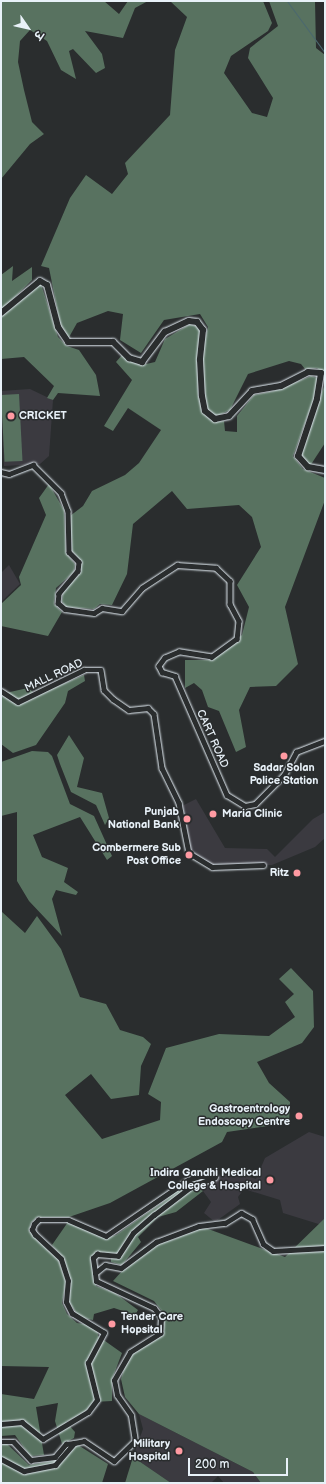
<!DOCTYPE html>
<meta charset="utf-8">
<style>
body{margin:0}
#map{position:relative;width:326px;height:1484px;overflow:hidden;background:#2a2d2e;font-family:"Balsamiq Sans","Playpen Sans Deva",sans-serif}
div>[style]{position:absolute}
.built>*{inset:0;background:#3b3a40}
.green>*{inset:0;background:#587260;transform-origin:0 0}
.stream>*{height:1px;margin:-0.5px;padding:0 0.5px;transform-origin:0.5px;border-radius:0.5px;background:#4b686f}
.roads{filter:drop-shadow(0 0 1px #e8f1f8) drop-shadow(0 0 1px #e8f1f8)}
.secondary>*{height:4.5px;margin:-2.25px;padding:0 2.25px;transform-origin:2.25px;border-radius:2.25px;background:#2a2d2e}
.primary>*{height:5px;margin:-2.5px;padding:0 2.5px;transform-origin:2.5px;border-radius:2.5px;background:#2a2d2e}
.highway>*{height:6px;margin:-3px;padding:0 3px;transform-origin:3px;border-radius:3px;background:#2a2d2e}
.dots>*{width:11px;height:11px;translate:-50% -50%;box-sizing:border-box;border:2px solid #2a2d2e;border-radius:50%}
span{translate:-50% -50%;white-space:nowrap;text-align:center;line-height:1.15;-webkit-text-stroke:3px #2a2d2e;paint-order:stroke}
.poi-label{font-size:11px;color:#e8f1f8;font-weight:700}
.left{translate:0 -50%;text-align:left}
.right{translate:-100% -50%;text-align:right}
.street-label{font-size:11px;color:#e8f1f8}
.frame{position:absolute;inset:0;border:2px solid #e8f1f8;pointer-events:none}
.north{position:absolute;left:8px;top:8px;width:40px;height:40px;-webkit-text-stroke:3px #2a2d2e;paint-order:stroke;rotate:124deg;font-size:11px;font-weight:700;line-height:16px;text-align:center;color:#e8f1f8}
.north::after{content:'';display:block;margin:auto;width:14px;height:18px;background:#e8f1f8;clip-path:polygon(50% 0,100% 100%,50% 72%,0 100%)}
.scale{position:absolute;left:188px;top:1458px;width:100px;height:18px;box-sizing:border-box;border:2px solid #e8f1f8;border-top:0;padding-left:5px;font-size:12px;line-height:14px;white-space:nowrap;color:#e8f1f8;-webkit-text-stroke:3px #2a2d2e;paint-order:stroke}
</style>
<div id="map">
<div class="built">
<div style="clip-path:polygon(30px 389px,53px 400px,49px 456px,40px 464px,4px 466px,1px 391px)"></div>
<div style="clip-path:polygon(9px 565px,20px 584px,1px 602px,1px 573px)"></div>
<div style="clip-path:polygon(196px 799px,225px 848px,267px 849px,275px 857px,313px 819px,325px 812px,325px 838px,315px 847px,272px 865px,210px 868px,186px 854px,178px 808px)"></div>
<div style="clip-path:polygon(309px 1132px,325px 1137px,325px 1226px,283px 1213px,280px 1200px,244px 1189px,238px 1197px,240px 1204px,215px 1222px,204px 1213px,211px 1202px,203px 1191px,207px 1185px,228px 1170px,256px 1179px,265px 1158px)"></div>
<div style="clip-path:polygon(139px 1414px,253px 1472px,261px 1483px,224px 1483px,218px 1476px,211px 1483px,171px 1483px,133px 1457px,143px 1429px)"></div>
</div>
<div class="green">
<div style="clip-path:polygon(1px 1px,104px 1px,119px 14px,128px 1px,148px 1px,135px 8px,123px 38px,85px 31px,102px 54px,105px 68px,96px 73px,73px 49px,69px 51px,76px 79px,61px 70px,47px 41px,30px 30px,20px 41px,18px 62px,24px 90px,32px 122px,44px 134px,30px 144px,1px 179px)"></div>
<div style="clip-path:polygon(170px 1px,263px 1px,272px 23px,268px 31px,231px 56px,224px 73px,252px 113px,267px 117px,273px 98px,248px 58px,250px 48px,278px 26px,269px 1px,315px 1px,316px 48px,325px 55px,325px 375px,317px 368px,305px 369px,301px 364px,289px 361px,248px 374px,230px 410px,217px 416px,208px 411px,204px 396px,202px 351px,208px 327px,200px 314px,164px 320px,141px 353px,120px 340px,123px 314px,108px 311px,77px 323px,68px 339px,62px 333px,49px 268px,41px 266px,70px 198px,86px 175px,112px 194px,128px 174px,125px 163px,170px 115px,175px 50px,187px 17px)"></div>
<div style="clip-path:polygon(13px 266px,12px 281px,32px 267px,32px 280px,1px 311px,1px 275px)"></div>
<div style="clip-path:polygon(41px 284px,58px 337px,67px 346px,79px 350px,96px 375px,100px 396px,58px 393px,53px 400px,47px 398px,54px 386px,24px 357px,1px 359px,1px 316px)"></div>
<div style="clip-path:polygon(190px 324px,201px 328px,198px 395px,205px 413px,214px 422px,224px 421px,225px 431px,237px 432px,237px 416px,254px 395px,274px 391px,311px 376px,317px 378px,319px 385px,293px 456px,303px 469px,325px 478px,325px 500px,285px 607px,298px 664px,276px 686px,250px 687px,239px 710px,246px 747px,236px 752px,219px 711px,208px 707px,202px 690px,194px 683px,185px 688px,185px 660px,212px 660px,242px 635px,249px 607px,237px 585px,261px 547px,252px 517px,239px 505px,187px 509px,172px 491px,133px 524px,127px 574px,112px 605px,100px 604px,94px 609px,65px 607px,62px 601px,63px 592px,79px 573px,81px 561px,72px 551px,70px 516px,83px 506px,92px 491px,125px 475px,139px 463px,161px 430px,128px 408px,113px 431px,104px 426px,132px 380px,116px 362px,122px 355px,142px 365px,155px 362px,165px 339px)"></div>
<div style="clip-path:polygon(325px 384px,325px 443px,310px 466px,302px 459px,301px 447px)"></div>
<div style="left:19px;top:394px;width:67px;height:18px;rotate:87deg"></div>
<div style="clip-path:polygon(49px 484px,64px 510px,66px 553px,75px 564px,74px 572px,56px 588px,54px 604px,62px 612px,48px 636px,1px 626px,1px 604px,21px 585px,19px 577px,46px 515px,39px 498px)"></div>
<div style="clip-path:polygon(84px 675px,85px 681px,68px 691px,65px 703px,36px 745px,13px 753px,1px 744px,1px 694px,28px 688px,37px 695px)"></div>
<div style="clip-path:polygon(69px 735px,84px 758px,77px 787px,102px 793px,109px 818px,105px 825px,96px 805px,71px 792px,60px 764px,57px 755px)"></div>
<div style="clip-path:polygon(32px 751px,48px 752px,52px 756px,70px 804px,94px 816px,112px 856px,107px 860px,80px 817px,33px 835px,42px 857px,68px 868px,64px 882px,78px 892px,76px 895px,56px 890px,52px 899px,62px 936px,29px 901px,17px 881px,17px 812px,1px 816px,1px 762px)"></div>
<div style="clip-path:polygon(1px 911px,25px 933px,37px 916px,61px 949px,80px 997px,106px 1004px,120px 1030px,143px 1037px,151px 1044px,141px 1066px,139px 1095px,111px 1099px,91px 1074px,65px 1095px,102px 1139px,160px 1120px,161px 1102px,148px 1094px,166px 1048px,219px 1034px,269px 1036px,295px 1017px,285px 1002px,294px 994px,279px 979px,291px 968px,313px 991px,314px 1027px,302px 1043px,257px 1062px,269px 1083px,290px 1102px,289px 1123px,227px 1132px,222px 1142px,110px 1203px,69px 1217px,37px 1217px,31px 1223px,29px 1231px,58px 1259px,66px 1282px,62px 1303px,67px 1314px,77px 1323px,97px 1326px,98px 1336px,122px 1353px,112px 1379px,112px 1401px,93px 1402px,85px 1412px,66px 1422px,75px 1432px,74px 1438px,62px 1444px,55px 1421px,58px 1403px,36px 1407px,44px 1455px,30px 1456px,15px 1435px,1px 1436px,1px 1394px,34px 1399px,49px 1367px,1px 1366px)"></div>
<div style="clip-path:polygon(194px 1178px,203px 1191px,176px 1212px,158px 1217px,138px 1237px,141px 1242px,122px 1265px,111px 1262px,111px 1255px,104px 1252px,91px 1258px,96px 1286px,115px 1293px,138px 1310px,135px 1315px,114px 1308px,94px 1314px,93px 1320px,79px 1317px,69px 1302px,71px 1283px,62px 1257px,52px 1245px,68px 1222px,106px 1238px,116px 1235px,167px 1199px,180px 1184px)"></div>
<div style="clip-path:polygon(325px 1218px,325px 1483px,261px 1483px,253px 1472px,139px 1414px,125px 1397px,121px 1379px,128px 1356px,161px 1333px,165px 1315px,154px 1301px,113px 1281px,144px 1247px,175px 1239px,200px 1226px,285px 1257px)"></div>
<div style="clip-path:polygon(6px 1443px,29px 1465px,52px 1461px,78px 1445px,108px 1464px,102px 1483px,1px 1483px,1px 1445px)"></div>
<div style="clip-path:polygon(133px 1457px,171px 1483px,125px 1483px)"></div>
</div>
<div class="stream">
<div style="left:287px;top:1px;width:64px;rotate:53.8deg"></div>
</div>
<div class="roads">
<div class="secondary">
<div style="left:1px;top:472px;width:8px;rotate:14deg"></div>
<div style="left:9px;top:474px;width:26px;rotate:-21deg"></div>
<div style="left:33px;top:465px;width:40px;rotate:45deg"></div>
<div style="left:61px;top:493px;width:19px;rotate:69deg"></div>
<div style="left:68px;top:511px;width:41px;rotate:88.6deg"></div>
<div style="left:69px;top:552px;width:14px;rotate:45deg"></div>
<div style="left:79px;top:562px;width:9px;rotate:96deg"></div>
<div style="left:78px;top:571px;width:30px;rotate:130deg"></div>
<div style="left:59px;top:594px;width:9px;rotate:96deg"></div>
<div style="left:58px;top:603px;width:9px;rotate:41deg"></div>
<div style="left:65px;top:609px;width:29px;rotate:8deg"></div>
<div style="left:94px;top:613px;width:9px;rotate:-32deg"></div>
<div style="left:102px;top:608px;width:20px;rotate:9deg"></div>
<div style="left:122px;top:611px;width:30px;rotate:-49deg"></div>
<div style="left:142px;top:588px;width:42px;rotate:-33.3deg"></div>
<div style="left:177px;top:565px;width:39px;rotate:4deg"></div>
<div style="left:216px;top:568px;width:19px;rotate:43deg"></div>
<div style="left:230px;top:581px;width:23px;rotate:90deg"></div>
<div style="left:230px;top:604px;width:19px;rotate:62deg"></div>
<div style="left:239px;top:621px;width:18px;rotate:96deg"></div>
<div style="left:237px;top:639px;width:31px;rotate:144deg"></div>
<div style="left:212px;top:657px;width:33px;rotate:-171deg"></div>
<div style="left:179px;top:652px;width:15px;rotate:157deg"></div>
<div style="left:165px;top:658px;width:10px;rotate:127deg"></div>
<div style="left:159px;top:666px;width:7px;rotate:63deg"></div>
<div style="left:162px;top:672px;width:14px;rotate:17deg"></div>
<div style="left:175px;top:676px;width:130px;rotate:66.4deg"></div>
<div style="left:227px;top:795px;width:21px;rotate:31deg"></div>
<div style="left:245px;top:806px;width:10px;rotate:-11deg"></div>
<div style="left:255px;top:804px;width:41px;rotate:-45deg"></div>
<div style="left:284px;top:775px;width:26px;rotate:-62deg"></div>
<div style="left:296px;top:752px;width:31px;rotate:-21deg"></div>
<div style="left:1px;top:691px;width:20px;rotate:33deg"></div>
<div style="left:18px;top:702px;width:73px;rotate:-25.9deg"></div>
<div style="left:84px;top:670px;width:17px"></div>
<div style="left:101px;top:670px;width:20px;rotate:81deg"></div>
<div style="left:104px;top:690px;width:13px;rotate:45deg"></div>
<div style="left:113px;top:699px;width:19px;rotate:35deg"></div>
<div style="left:129px;top:710px;width:19px;rotate:-6deg"></div>
<div style="left:148px;top:708px;width:8px;rotate:45deg"></div>
<div style="left:154px;top:714px;width:55px;rotate:81.6deg"></div>
<div style="left:162px;top:768px;width:39px;rotate:64deg"></div>
<div style="left:179px;top:803px;width:51px;rotate:78.7deg"></div>
<div style="left:189px;top:853px;width:27px;rotate:31deg"></div>
<div style="left:212px;top:867px;width:51px;rotate:-2.2deg"></div>
<div style="left:95px;top:1273px;width:15px;rotate:-98deg"></div>
<div style="left:93px;top:1258px;width:6px;rotate:-45deg"></div>
<div style="left:97px;top:1254px;width:21px;rotate:5deg"></div>
<div style="left:118px;top:1256px;width:27px;rotate:-57deg"></div>
<div style="left:133px;top:1233px;width:28px;rotate:-41deg"></div>
<div style="left:154px;top:1215px;width:48px;rotate:-37.3deg"></div>
<div style="left:192px;top:1186px;width:23px;rotate:-20deg"></div>
<div style="left:1px;top:1424px;width:21px;rotate:-5deg"></div>
<div style="left:22px;top:1422px;width:27px;rotate:39deg"></div>
<div style="left:43px;top:1439px;width:52px;rotate:-31deg"></div>
<div style="left:88px;top:1412px;width:15px;rotate:-53deg"></div>
<div style="left:97px;top:1400px;width:38px;rotate:-104deg"></div>
<div style="left:88px;top:1363px;width:34px;rotate:-62deg"></div>
<div style="left:104px;top:1333px;width:37px;rotate:-149deg"></div>
<div style="left:72px;top:1314px;width:13px;rotate:-117deg"></div>
<div style="left:66px;top:1302px;width:21px;rotate:-85deg"></div>
<div style="left:68px;top:1281px;width:23px;rotate:-108deg"></div>
<div style="left:61px;top:1259px;width:35px;rotate:-137deg"></div>
<div style="left:35px;top:1235px;width:6px;rotate:-121deg"></div>
<div style="left:32px;top:1230px;width:6px;rotate:-72deg"></div>
<div style="left:34px;top:1224px;width:6px;rotate:-45deg"></div>
<div style="left:38px;top:1220px;width:31px"></div>
<div style="left:69px;top:1220px;width:40px;rotate:23.4deg"></div>
<div style="left:106px;top:1236px;width:99px;rotate:-34.3deg"></div>
<div style="left:188px;top:1180px;width:13px;rotate:-18deg"></div>
<div style="left:200px;top:1176px;width:15px;rotate:4deg"></div>
<div style="left:1px;top:1442px;width:13px"></div>
<div style="left:14px;top:1442px;width:25px;rotate:47deg"></div>
<div style="left:31px;top:1460px;width:24px;rotate:-7deg"></div>
<div style="left:55px;top:1457px;width:17px;rotate:-50deg"></div>
<div style="left:66px;top:1444px;width:8px;rotate:-7deg"></div>
</div>
<div class="primary">
<div style="left:1px;top:1459px;width:26px;rotate:28deg"></div>
<div style="left:24px;top:1471px;width:32px;rotate:-11deg"></div>
<div style="left:55px;top:1465px;width:29px;rotate:-49deg"></div>
<div style="left:74px;top:1443px;width:10px;rotate:-11deg"></div>
<div style="left:84px;top:1441px;width:36px;rotate:34deg"></div>
<div style="left:114px;top:1461px;width:29px;rotate:-44deg"></div>
<div style="left:135px;top:1441px;width:26px;rotate:-99deg"></div>
<div style="left:131px;top:1415px;width:24px;rotate:-125deg"></div>
<div style="left:117px;top:1395px;width:15px;rotate:-101deg"></div>
<div style="left:114px;top:1380px;width:32px;rotate:-60deg"></div>
<div style="left:130px;top:1352px;width:36px;rotate:-32deg"></div>
<div style="left:160px;top:1333px;width:16px;rotate:-86deg"></div>
<div style="left:161px;top:1317px;width:11px;rotate:-128deg"></div>
<div style="left:154px;top:1308px;width:64px;rotate:-155deg"></div>
<div style="left:96px;top:1281px;width:8px;rotate:-97deg"></div>
<div style="left:95px;top:1273px;width:13px;rotate:-39deg"></div>
<div style="left:105px;top:1265px;width:16px;rotate:11deg"></div>
<div style="left:121px;top:1268px;width:44px;rotate:-36.6deg"></div>
<div style="left:156px;top:1242px;width:46px;rotate:-20.4deg"></div>
<div style="left:199px;top:1226px;width:26px;rotate:-7deg"></div>
<div style="left:225px;top:1223px;width:19px;rotate:-32deg"></div>
<div style="left:241px;top:1213px;width:13px;rotate:29deg"></div>
<div style="left:252px;top:1219px;width:27px;rotate:66deg"></div>
<div style="left:263px;top:1244px;width:12px;rotate:35deg"></div>
<div style="left:273px;top:1251px;width:52px;rotate:-3.3deg"></div>
</div>
<div class="highway">
<div style="left:1px;top:313px;width:50px;rotate:-39.4deg"></div>
<div style="left:40px;top:281px;width:8px;rotate:30deg"></div>
<div style="left:47px;top:285px;width:43px;rotate:75.3deg"></div>
<div style="left:58px;top:327px;width:18px;rotate:56deg"></div>
<div style="left:68px;top:342px;width:45px"></div>
<div style="left:113px;top:342px;width:23px;rotate:45deg"></div>
<div style="left:129px;top:358px;width:14px;rotate:17deg"></div>
<div style="left:142px;top:362px;width:38px;rotate:-53deg"></div>
<div style="left:165px;top:332px;width:26px;rotate:-25deg"></div>
<div style="left:189px;top:321px;width:8px;rotate:7deg"></div>
<div style="left:197px;top:322px;width:10px;rotate:53deg"></div>
<div style="left:203px;top:330px;width:30px;rotate:96deg"></div>
<div style="left:200px;top:360px;width:36px;rotate:87deg"></div>
<div style="left:202px;top:396px;width:15px;rotate:79deg"></div>
<div style="left:205px;top:411px;width:13px;rotate:39deg"></div>
<div style="left:215px;top:419px;width:14px;rotate:-12deg"></div>
<div style="left:229px;top:416px;width:34px;rotate:-47deg"></div>
<div style="left:252px;top:391px;width:29px;rotate:-10deg"></div>
<div style="left:281px;top:386px;width:30px;rotate:-27deg"></div>
<div style="left:308px;top:372px;width:13px;rotate:4deg"></div>
<div style="left:321px;top:373px;width:26px;rotate:99deg"></div>
<div style="left:317px;top:399px;width:60px;rotate:108.4deg"></div>
<div style="left:298px;top:456px;width:15px;rotate:48deg"></div>
<div style="left:308px;top:467px;width:17px;rotate:10deg"></div>
</div>
</div>
<div class="dots">
<div style="left:11px;top:416px;background:#ff9aa2"></div>
<div style="left:284px;top:756px;background:#ff9aa2"></div>
<div style="left:213px;top:814px;background:#ff9aa2"></div>
<div style="left:187px;top:819px;background:#ff9aa2"></div>
<div style="left:189px;top:855px;background:#ff9aa2"></div>
<div style="left:297px;top:873px;background:#ff9aa2"></div>
<div style="left:299px;top:1116px;background:#ff9aa2"></div>
<div style="left:270px;top:1180px;background:#ff9aa2"></div>
<div style="left:112px;top:1324px;background:#ff9aa2"></div>
<div style="left:179px;top:1451px;background:#ff9aa2"></div>
</div>
<div class="poi-label">
<span class="left" style="left:19px;top:416px">CRICKET</span>
<span style="left:284px;top:775px">Sadar Solan<br>Police Station</span>
<span class="right" style="left:179px;top:819px">Punjab<br>National Bank</span>
<span class="left" style="left:222px;top:814px">Maria Clinic</span>
<span class="right" style="left:181px;top:855px">Combermere Sub<br>Post Office</span>
<span class="right" style="left:289px;top:873px">Ritz</span>
<span class="right" style="left:290px;top:1116px">Gastroentrology<br>Endoscopy Centre</span>
<span class="right" style="left:261px;top:1180px">Indira Gandhi Medical<br>College &amp; Hospital</span>
<span class="left" style="left:121px;top:1324px">Tender Care<br>Hopsital</span>
<span class="right" style="left:170px;top:1451px">Military<br>Hospital</span>
</div>
<div class="street-label">
<span style="left:54px;top:676px;rotate:-25deg">MALL ROAD</span>
<span style="left:212px;top:739px;rotate:66deg">CART ROAD</span>
</div>
<div class="frame"></div>
<div class="north">उ</div>
<div class="scale">200 m</div>
</div>
